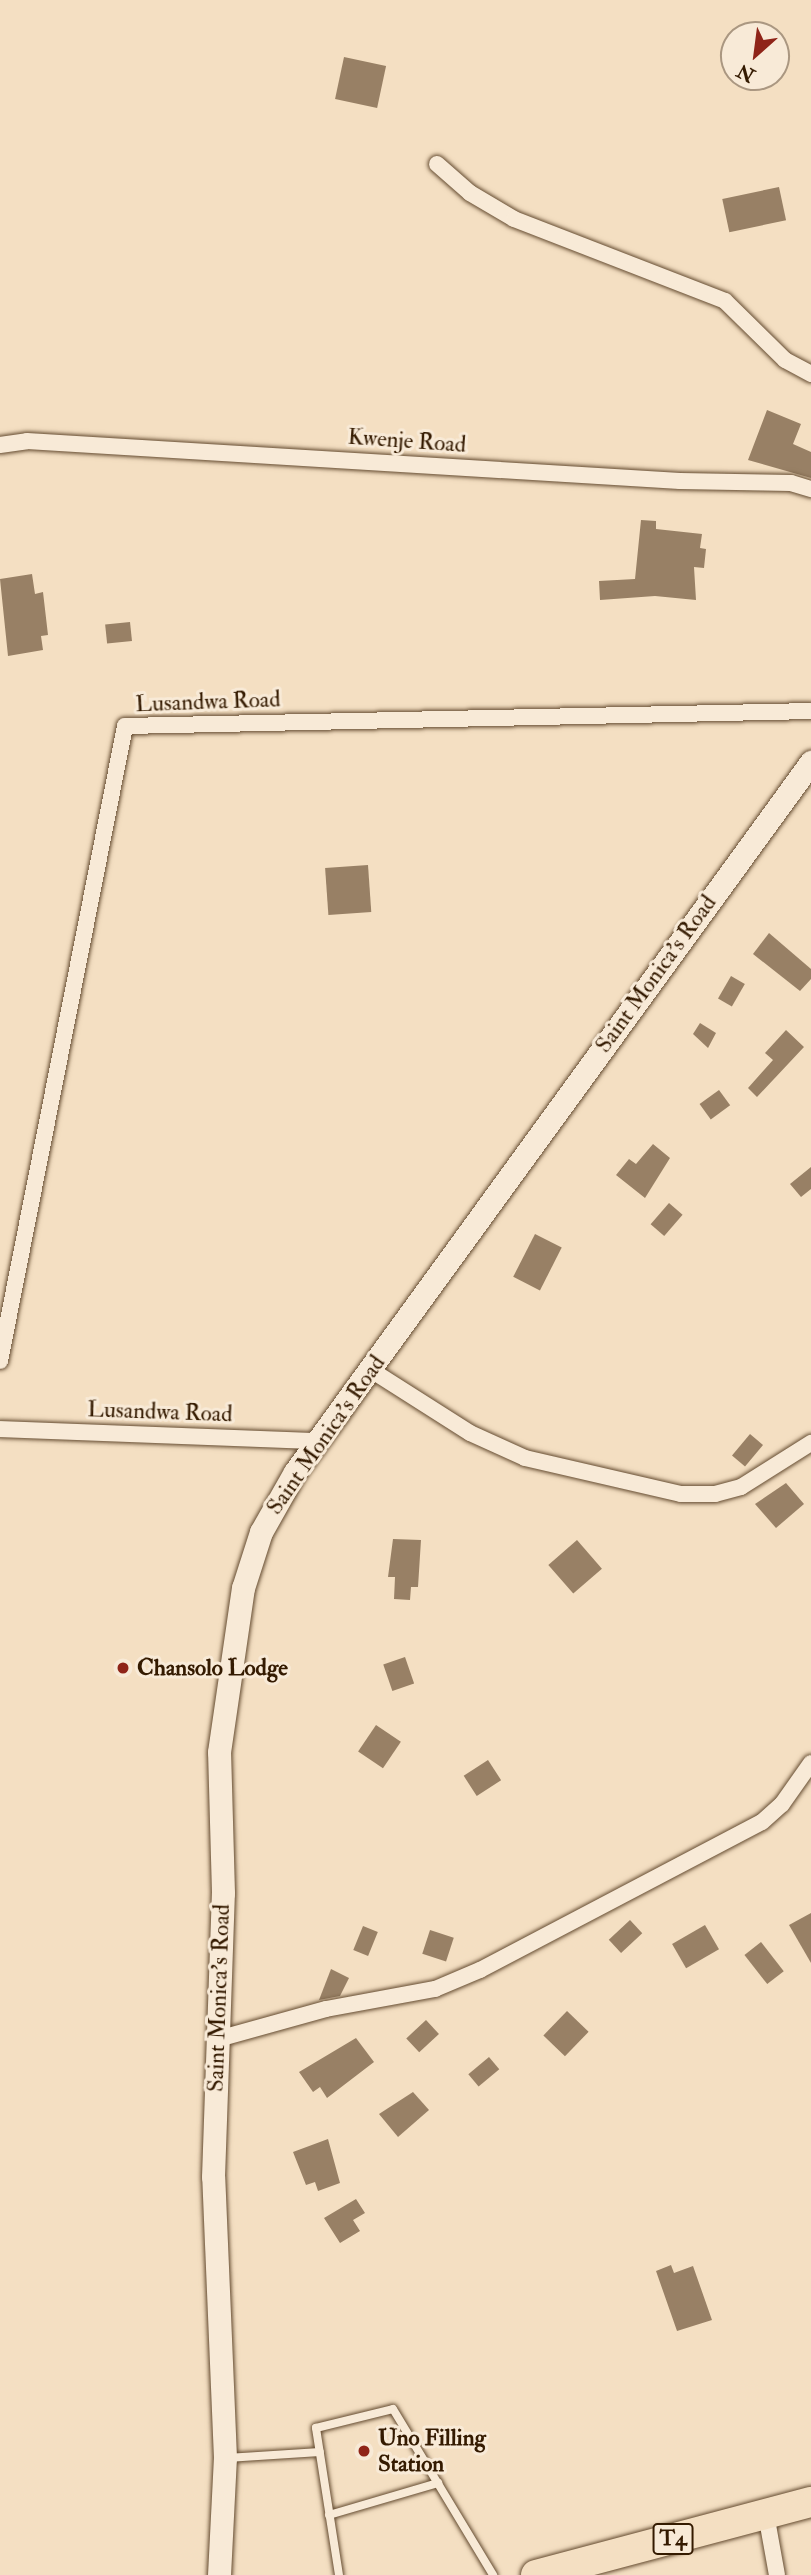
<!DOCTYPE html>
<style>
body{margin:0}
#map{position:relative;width:811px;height:2575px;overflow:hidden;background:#f4dfc2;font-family:"IM FELL Double Pica",serif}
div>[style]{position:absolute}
.building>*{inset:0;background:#988065;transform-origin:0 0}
.roads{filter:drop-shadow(0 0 2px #644b30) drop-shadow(0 0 2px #644b30)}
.lane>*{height:8px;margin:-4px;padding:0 4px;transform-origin:4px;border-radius:4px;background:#f8ead7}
.street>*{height:16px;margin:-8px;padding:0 8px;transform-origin:8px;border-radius:8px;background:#f8ead7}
.secondary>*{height:23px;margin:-11.5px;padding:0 11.5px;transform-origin:11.5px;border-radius:11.5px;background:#f8ead7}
.highway>*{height:30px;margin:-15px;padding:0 15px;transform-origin:15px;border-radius:15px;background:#f4dfc2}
.dots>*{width:19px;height:19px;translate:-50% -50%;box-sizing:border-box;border:4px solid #f8ead7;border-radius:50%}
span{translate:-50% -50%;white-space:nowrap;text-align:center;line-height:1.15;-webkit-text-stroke:6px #f8ead7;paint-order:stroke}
.shield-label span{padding:2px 5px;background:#f8ead7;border:2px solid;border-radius:5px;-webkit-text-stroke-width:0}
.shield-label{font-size:21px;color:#341a00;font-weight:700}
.street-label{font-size:23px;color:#341a00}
.poi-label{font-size:23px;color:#341a00;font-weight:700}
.left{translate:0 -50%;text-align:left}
.north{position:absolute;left:720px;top:21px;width:70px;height:70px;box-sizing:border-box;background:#f8ead7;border:2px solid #aa9781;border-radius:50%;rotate:208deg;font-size:19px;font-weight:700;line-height:28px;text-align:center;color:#341a00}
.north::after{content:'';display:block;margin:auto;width:24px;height:32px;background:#8f2418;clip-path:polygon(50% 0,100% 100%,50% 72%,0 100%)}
</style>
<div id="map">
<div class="building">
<div style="left:344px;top:57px;width:43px;height:43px;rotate:12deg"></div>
<div style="left:779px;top:187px;width:34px;height:58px;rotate:78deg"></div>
<div style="clip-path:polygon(767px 410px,801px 424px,793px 444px,811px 452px,811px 478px,748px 460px)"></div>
<div style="clip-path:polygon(641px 520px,656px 521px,656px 529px,702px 534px,700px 548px,706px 549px,704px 568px,694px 567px,696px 600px,655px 596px,600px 600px,599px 581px,635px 579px)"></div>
<div style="clip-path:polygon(32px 574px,35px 594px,43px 592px,48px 635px,41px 636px,43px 650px,8px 656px,0 579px)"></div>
<div style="left:130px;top:622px;width:19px;height:25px;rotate:84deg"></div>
<div style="left:368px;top:865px;width:47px;height:43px;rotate:86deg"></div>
<div style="clip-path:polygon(769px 933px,811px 969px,811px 979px,800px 991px,753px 954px)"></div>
<div style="left:731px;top:976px;width:16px;height:26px;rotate:30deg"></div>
<div style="clip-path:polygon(700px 1023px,716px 1033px,708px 1048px,693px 1034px)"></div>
<div style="clip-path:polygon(786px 1030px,804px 1047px,757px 1097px,748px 1088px,773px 1060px,765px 1053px)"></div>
<div style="left:719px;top:1090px;width:19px;height:24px;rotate:54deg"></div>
<div style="clip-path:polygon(653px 1144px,670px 1158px,645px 1198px,616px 1175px,629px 1159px,636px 1164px)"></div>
<div style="clip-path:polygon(811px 1167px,811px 1189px,801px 1197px,790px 1184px)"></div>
<div style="left:669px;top:1203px;width:18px;height:28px;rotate:41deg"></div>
<div style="left:535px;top:1234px;width:30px;height:48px;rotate:27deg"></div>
<div style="left:750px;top:1434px;width:17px;height:28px;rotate:40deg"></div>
<div style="clip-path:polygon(786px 1483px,804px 1504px,776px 1528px,755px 1504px)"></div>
<div style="clip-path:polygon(393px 1539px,421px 1540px,418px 1587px,411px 1587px,410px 1600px,394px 1599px,395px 1577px,388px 1577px)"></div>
<div style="left:577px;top:1540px;width:38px;height:38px;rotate:49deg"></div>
<div style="left:405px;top:1657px;width:28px;height:23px;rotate:71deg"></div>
<div style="left:376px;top:1725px;width:30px;height:32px;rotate:34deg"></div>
<div style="left:488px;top:1760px;width:24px;height:29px;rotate:57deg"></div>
<div style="clip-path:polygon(811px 1913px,811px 1963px,789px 1925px)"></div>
<div style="left:630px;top:1920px;width:18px;height:29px;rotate:47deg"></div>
<div style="left:705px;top:1925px;width:28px;height:38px;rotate:60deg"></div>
<div style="left:363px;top:1926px;width:16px;height:26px;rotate:22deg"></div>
<div style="left:430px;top:1930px;width:25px;height:25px;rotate:18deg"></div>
<div style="left:761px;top:1942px;width:37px;height:21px;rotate:52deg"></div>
<div style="clip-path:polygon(331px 1969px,349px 1978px,340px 1996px,319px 2000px)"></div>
<div style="left:567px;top:2011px;width:30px;height:34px;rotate:44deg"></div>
<div style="left:426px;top:2020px;width:19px;height:27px;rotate:47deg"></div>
<div style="clip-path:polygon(356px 2038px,374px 2062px,327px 2098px,320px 2087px,313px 2092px,299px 2072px)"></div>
<div style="left:489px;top:2057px;width:16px;height:27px;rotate:50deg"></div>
<div style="clip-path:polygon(413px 2092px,429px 2110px,398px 2137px,379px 2114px)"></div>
<div style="clip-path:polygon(328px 2139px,340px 2183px,318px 2191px,315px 2182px,306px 2185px,293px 2152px)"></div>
<div style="clip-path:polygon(356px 2199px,365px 2213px,353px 2220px,360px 2231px,340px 2243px,324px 2218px)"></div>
<div style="clip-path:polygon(671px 2265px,674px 2273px,693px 2266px,712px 2320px,677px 2331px,656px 2271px)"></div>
</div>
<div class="roads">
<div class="lane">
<div style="left:227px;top:2458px;width:93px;rotate:-3.7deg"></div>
<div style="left:329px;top:2515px;width:114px;rotate:-16.4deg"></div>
<div style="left:339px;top:2575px;width:149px;rotate:-98.9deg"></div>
<div style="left:316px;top:2428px;width:79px;rotate:-13.9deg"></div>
<div style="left:393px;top:2409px;width:194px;rotate:58.9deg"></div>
</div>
<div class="street">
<div style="left:437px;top:164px;width:44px;rotate:41.3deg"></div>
<div style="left:470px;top:193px;width:51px;rotate:30.6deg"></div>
<div style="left:514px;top:219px;width:226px;rotate:21.2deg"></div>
<div style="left:725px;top:301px;width:84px;rotate:44.5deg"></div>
<div style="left:785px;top:360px;width:30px;rotate:28deg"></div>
<div style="left:0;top:445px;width:27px;rotate:-8deg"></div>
<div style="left:27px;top:441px;width:654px;rotate:3.51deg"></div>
<div style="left:680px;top:481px;width:111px;rotate:1deg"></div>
<div style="left:791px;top:483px;width:21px;rotate:17deg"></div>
<div style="left:0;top:1361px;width:647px;rotate:-78.86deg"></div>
<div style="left:125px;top:726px;width:686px;rotate:-1.25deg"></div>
<div style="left:371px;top:1370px;width:117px;rotate:32.5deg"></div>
<div style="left:470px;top:1433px;width:60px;rotate:24.4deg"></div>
<div style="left:525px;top:1458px;width:160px;rotate:13deg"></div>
<div style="left:681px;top:1494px;width:34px"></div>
<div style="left:715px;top:1494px;width:27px;rotate:-15deg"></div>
<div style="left:741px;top:1487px;width:83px;rotate:-32.2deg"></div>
<div style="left:0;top:1429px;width:318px;rotate:2.2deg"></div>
<div style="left:218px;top:2039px;width:112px;rotate:-15.5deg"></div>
<div style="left:326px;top:2009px;width:111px;rotate:-10.4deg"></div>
<div style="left:435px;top:1989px;width:49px;rotate:-22.9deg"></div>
<div style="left:480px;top:1970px;width:318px;rotate:-27.7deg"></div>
<div style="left:762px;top:1822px;width:27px;rotate:-42deg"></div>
<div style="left:782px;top:1804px;width:50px;rotate:-54.7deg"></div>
<div style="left:766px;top:2514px;width:62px;rotate:79.8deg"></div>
</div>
<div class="secondary">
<div style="left:219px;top:2575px;width:117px;rotate:-87.1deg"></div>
<div style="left:225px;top:2458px;width:281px;rotate:-92.4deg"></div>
<div style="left:213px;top:2177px;width:284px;rotate:-88deg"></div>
<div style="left:223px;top:1893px;width:141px;rotate:-91.6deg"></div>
<div style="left:219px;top:1752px;width:166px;rotate:-81.7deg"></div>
<div style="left:243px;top:1588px;width:59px;rotate:-72.2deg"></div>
<div style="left:261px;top:1532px;width:69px;rotate:-60.5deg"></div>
<div style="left:295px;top:1472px;width:878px;rotate:-53.99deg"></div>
</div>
<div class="highway">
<div style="left:536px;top:2575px;width:285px;rotate:-14.9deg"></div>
</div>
</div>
<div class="dots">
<div style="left:123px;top:1668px;background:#8f2418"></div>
<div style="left:364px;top:2451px;background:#8f2418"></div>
</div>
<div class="shield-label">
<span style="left:673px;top:2539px">T4</span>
</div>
<div class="street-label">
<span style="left:407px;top:441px;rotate:4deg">Kwenje Road</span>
<span style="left:208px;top:702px;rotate:-2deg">Lusandwa Road</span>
<span style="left:656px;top:974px;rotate:-54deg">Saint Monica's Road</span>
<span style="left:160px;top:1412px;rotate:2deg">Lusandwa Road</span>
<span style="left:326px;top:1435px;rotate:-55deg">Saint Monica's Road</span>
<span style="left:219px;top:1998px;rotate:-88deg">Saint Monica's Road</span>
</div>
<div class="poi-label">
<span class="left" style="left:137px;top:1668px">Chansolo Lodge</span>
<span class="left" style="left:378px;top:2451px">Uno Filling<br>Station</span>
</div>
<div class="north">N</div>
</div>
